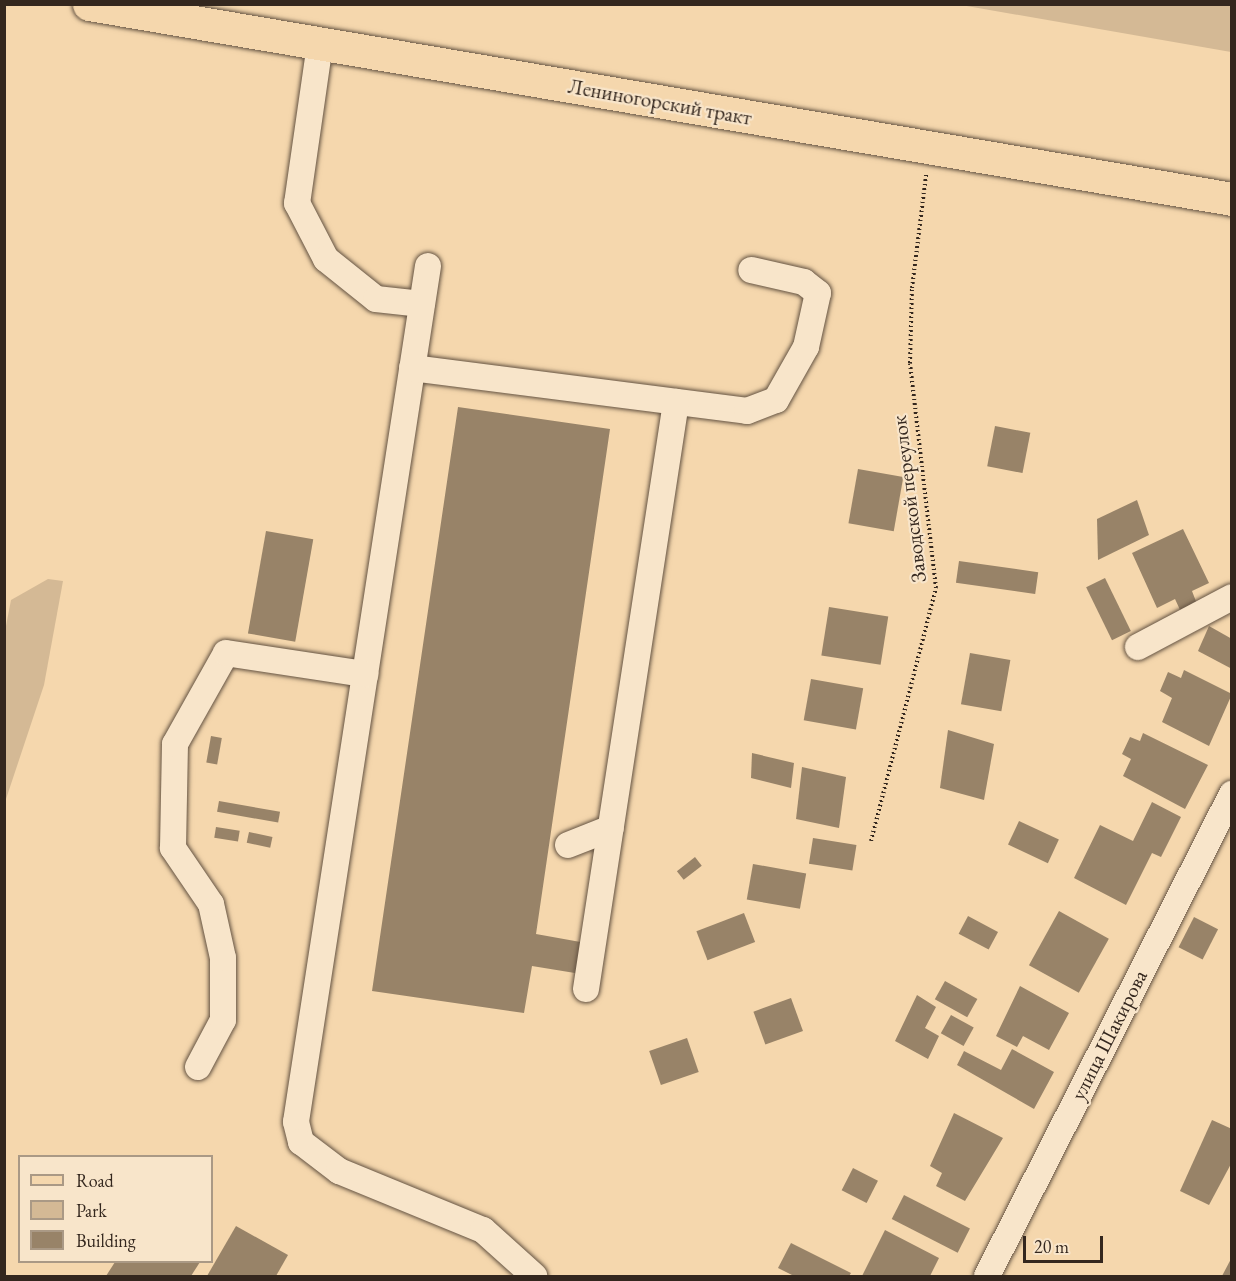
<!DOCTYPE html>
<meta charset="utf-8">
<style>
body{margin:0}
#map{position:relative;width:1236px;height:1281px;overflow:hidden;background:#f5d7ad;font-family:"EB Garamond",serif}
div>[style]{position:absolute}
.green>*{inset:0;background:#d4b995}
.building>*{inset:0;background:#988368;transform-origin:0 0}
.path>*{height:4px;margin-top:-2px;transform-origin:0;background:repeating-linear-gradient(90deg,#34271e 0 1.5px,transparent 0 4.5px)}
.roads{filter:drop-shadow(0 0 2px #645342) drop-shadow(0 0 2px #645342)}
.minor>*{height:26px;margin:-13px;padding:0 13px;transform-origin:13px;border-radius:13px;background:#f8e5ca}
.major>*{height:33px;margin:-16.5px;padding:0 16.5px;transform-origin:16.5px;border-radius:16.5px;background:#f5d7ad}
span{translate:-50% -50%;white-space:nowrap;text-align:center;line-height:1.15;-webkit-text-stroke:4.5px #f8e5ca;paint-order:stroke}
.street-label{font-size:21px;color:#34271e}
.frame{position:absolute;inset:0;border:6px solid #34271e;pointer-events:none}
.legend{position:absolute;left:18px;top:1155px;width:195px;height:108px;box-sizing:border-box;background:#f8e5ca;border:2px solid #aa9985;margin:0;padding:8px 10px;list-style:none;font-size:18px;color:#34271e}
.legend li{display:flex;align-items:center;gap:12px;height:30px}
.legend b{width:30px;border:2px solid #aa9985}
.scale{position:absolute;left:1023px;top:1236px;width:80px;height:27px;box-sizing:border-box;border:3px solid #34271e;border-top:0;padding-left:8px;font-size:18px;line-height:21px;white-space:nowrap;color:#34271e;-webkit-text-stroke:4px #f8e5ca;paint-order:stroke}
</style>
<div id="map">
<div class="green">
<div style="clip-path:polygon(961px 5px,1231px 5px,1231px 52px)"></div>
<div style="clip-path:polygon(48px 579px,63px 581px,44px 685px,5px 802px,5px 631px,11px 600px)"></div>
</div>
<div class="building">
<div style="clip-path:polygon(458px 407px,610px 429px,536px 934px,586px 943px,581px 974px,532px 966px,524px 1013px,372px 991px)"></div>
<div style="left:995px;top:426px;width:36px;height:41px;rotate:11deg"></div>
<div style="left:858px;top:469px;width:46px;height:55px;rotate:10deg"></div>
<div style="clip-path:polygon(1137px 500px,1149px 535px,1098px 560px,1097px 519px)"></div>
<div style="clip-path:polygon(1183px 529px,1209px 583px,1192px 591px,1197px 604px,1181px 612px,1175px 599px,1157px 608px,1132px 553px)"></div>
<div style="left:266px;top:531px;width:48px;height:104px;rotate:10deg"></div>
<div style="left:959px;top:561px;width:80px;height:22px;rotate:8deg"></div>
<div style="left:1105px;top:578px;width:59px;height:21px;rotate:64deg"></div>
<div style="left:829px;top:607px;width:60px;height:49px;rotate:9deg"></div>
<div style="clip-path:polygon(1209px 626px,1232px 639px,1232px 669px,1198px 651px)"></div>
<div style="left:970px;top:653px;width:41px;height:52px;rotate:10deg"></div>
<div style="clip-path:polygon(1184px 670px,1232px 694px,1209px 746px,1162px 722px,1172px 698px,1160px 691px,1168px 672px,1181px 678px)"></div>
<div style="left:811px;top:679px;width:53px;height:42px;rotate:10deg"></div>
<div style="clip-path:polygon(948px 730px,994px 744px,984px 800px,940px 788px)"></div>
<div style="clip-path:polygon(1143px 733px,1208px 765px,1185px 809px,1123px 776px,1131px 759px,1122px 754px,1130px 737px,1140px 741px)"></div>
<div style="left:211px;top:736px;width:11px;height:27px;rotate:10deg"></div>
<div style="clip-path:polygon(752px 753px,794px 763px,791px 788px,751px 778px)"></div>
<div style="clip-path:polygon(802px 767px,846px 777px,839px 828px,796px 819px)"></div>
<div style="left:219px;top:801px;width:62px;height:11px;rotate:10deg"></div>
<div style="clip-path:polygon(1152px 802px,1181px 817px,1161px 857px,1152px 853px,1126px 905px,1074px 878px,1100px 825px,1133px 841px)"></div>
<div style="left:1019px;top:821px;width:44px;height:26px;rotate:25deg"></div>
<div style="left:216px;top:827px;width:24px;height:11px;rotate:9deg"></div>
<div style="left:249px;top:832px;width:24px;height:11px;rotate:12deg"></div>
<div style="left:813px;top:838px;width:44px;height:26px;rotate:9deg"></div>
<div style="left:695px;top:857px;width:11px;height:23px;rotate:52deg"></div>
<div style="left:753px;top:864px;width:54px;height:36px;rotate:10deg"></div>
<div style="left:1059px;top:911px;width:57px;height:62px;rotate:29deg"></div>
<div style="left:744px;top:913px;width:31px;height:51px;rotate:69deg"></div>
<div style="left:968px;top:916px;width:34px;height:20px;rotate:28deg"></div>
<div style="left:1194px;top:917px;width:27px;height:34px;rotate:27deg"></div>
<div style="left:945px;top:981px;width:37px;height:21px;rotate:29deg"></div>
<div style="clip-path:polygon(1020px 986px,1069px 1013px,1049px 1050px,1023px 1036px,1017px 1047px,996px 1036px)"></div>
<div style="clip-path:polygon(917px 995px,936px 1007px,925px 1028px,939px 1036px,928px 1059px,895px 1041px)"></div>
<div style="left:791px;top:998px;width:35px;height:40px;rotate:70deg"></div>
<div style="left:951px;top:1015px;width:26px;height:21px;rotate:29deg"></div>
<div style="left:687px;top:1038px;width:36px;height:40px;rotate:71deg"></div>
<div style="clip-path:polygon(1012px 1049px,1054px 1072px,1034px 1109px,957px 1065px,964px 1051px,1001px 1070px)"></div>
<div style="clip-path:polygon(954px 1113px,1003px 1138px,965px 1201px,936px 1186px,942px 1173px,930px 1166px)"></div>
<div style="clip-path:polygon(1212px 1120px,1232px 1129px,1232px 1162px,1209px 1205px,1180px 1191px)"></div>
<div style="left:853px;top:1168px;width:28px;height:25px;rotate:27deg"></div>
<div style="left:904px;top:1195px;width:74px;height:27px;rotate:27deg"></div>
<div style="clip-path:polygon(236px 1226px,288px 1255px,276px 1276px,207px 1276px)"></div>
<div style="clip-path:polygon(885px 1230px,939px 1258px,930px 1276px,862px 1276px)"></div>
<div style="clip-path:polygon(791px 1243px,851px 1273px,849px 1276px,794px 1276px,778px 1268px)"></div>
<div style="clip-path:polygon(1232px 1257px,1232px 1276px,1222px 1276px)"></div>
<div style="clip-path:polygon(115px 1262px,200px 1262px,191px 1276px,106px 1276px)"></div>
</div>
<div class="path">
<div style="left:871px;top:841px;width:261px;rotate:-75.6deg"></div>
<div style="left:936px;top:588px;width:226px;rotate:-96.6deg"></div>
<div style="left:910px;top:363px;width:75px;rotate:-88.5deg"></div>
<div style="left:912px;top:288px;width:114px;rotate:-82.9deg"></div>
</div>
<div class="roads">
<div class="minor">
<div style="left:320px;top:44px;width:161px;rotate:98.2deg"></div>
<div style="left:297px;top:203px;width:63px;rotate:62.6deg"></div>
<div style="left:326px;top:259px;width:64px;rotate:38.7deg"></div>
<div style="left:376px;top:299px;width:46px;rotate:6.2deg"></div>
<div style="left:428px;top:266px;width:866px;rotate:98.77deg"></div>
<div style="left:296px;top:1122px;width:21px;rotate:76deg"></div>
<div style="left:301px;top:1142px;width:48px;rotate:37.3deg"></div>
<div style="left:339px;top:1171px;width:156px;rotate:22.3deg"></div>
<div style="left:483px;top:1230px;width:69px;rotate:42deg"></div>
<div style="left:412px;top:368px;width:338px;rotate:7.3deg"></div>
<div style="left:747px;top:411px;width:31px;rotate:-21deg"></div>
<div style="left:776px;top:400px;width:61px;rotate:-60.5deg"></div>
<div style="left:806px;top:347px;width:55px;rotate:-77.5deg"></div>
<div style="left:818px;top:293px;width:18px;rotate:-142deg"></div>
<div style="left:804px;top:282px;width:54px;rotate:-167.2deg"></div>
<div style="left:1138px;top:647px;width:106px;rotate:-28deg"></div>
<div style="left:568px;top:845px;width:46px;rotate:-21.6deg"></div>
<div style="left:586px;top:989px;width:594px;rotate:-81.28deg"></div>
<div style="left:198px;top:1067px;width:53px;rotate:-62deg"></div>
<div style="left:223px;top:1020px;width:62px;rotate:-90deg"></div>
<div style="left:223px;top:958px;width:55px;rotate:-102.5deg"></div>
<div style="left:211px;top:904px;width:68px;rotate:-124.2deg"></div>
<div style="left:173px;top:848px;width:104px;rotate:-88.9deg"></div>
<div style="left:175px;top:744px;width:104px;rotate:-60.7deg"></div>
<div style="left:226px;top:653px;width:141px;rotate:8.6deg"></div>
<div style="left:987px;top:1276px;width:541px;rotate:-63.06deg"></div>
</div>
<div class="major">
<div style="left:89px;top:4px;width:1160px;rotate:9.68deg"></div>
</div>
</div>
<div class="street-label">
<span style="left:660px;top:102px;rotate:10deg">Лениногорский тракт</span>
<span style="left:909px;top:499px;rotate:-97deg">Заводской переулок</span>
<span style="left:1109px;top:1035px;rotate:-63deg">улица Шакирова</span>
</div>
<div class="frame"></div>
<ul class="legend">
<li><b style="height:8px;background:#f5d7ad"></b>Road</li>
<li><b style="height:16px;background:#d4b995"></b>Park</li>
<li><b style="height:16px;background:#988368"></b>Building</li>
</ul>
<div class="scale">20 m</div>
</div>
